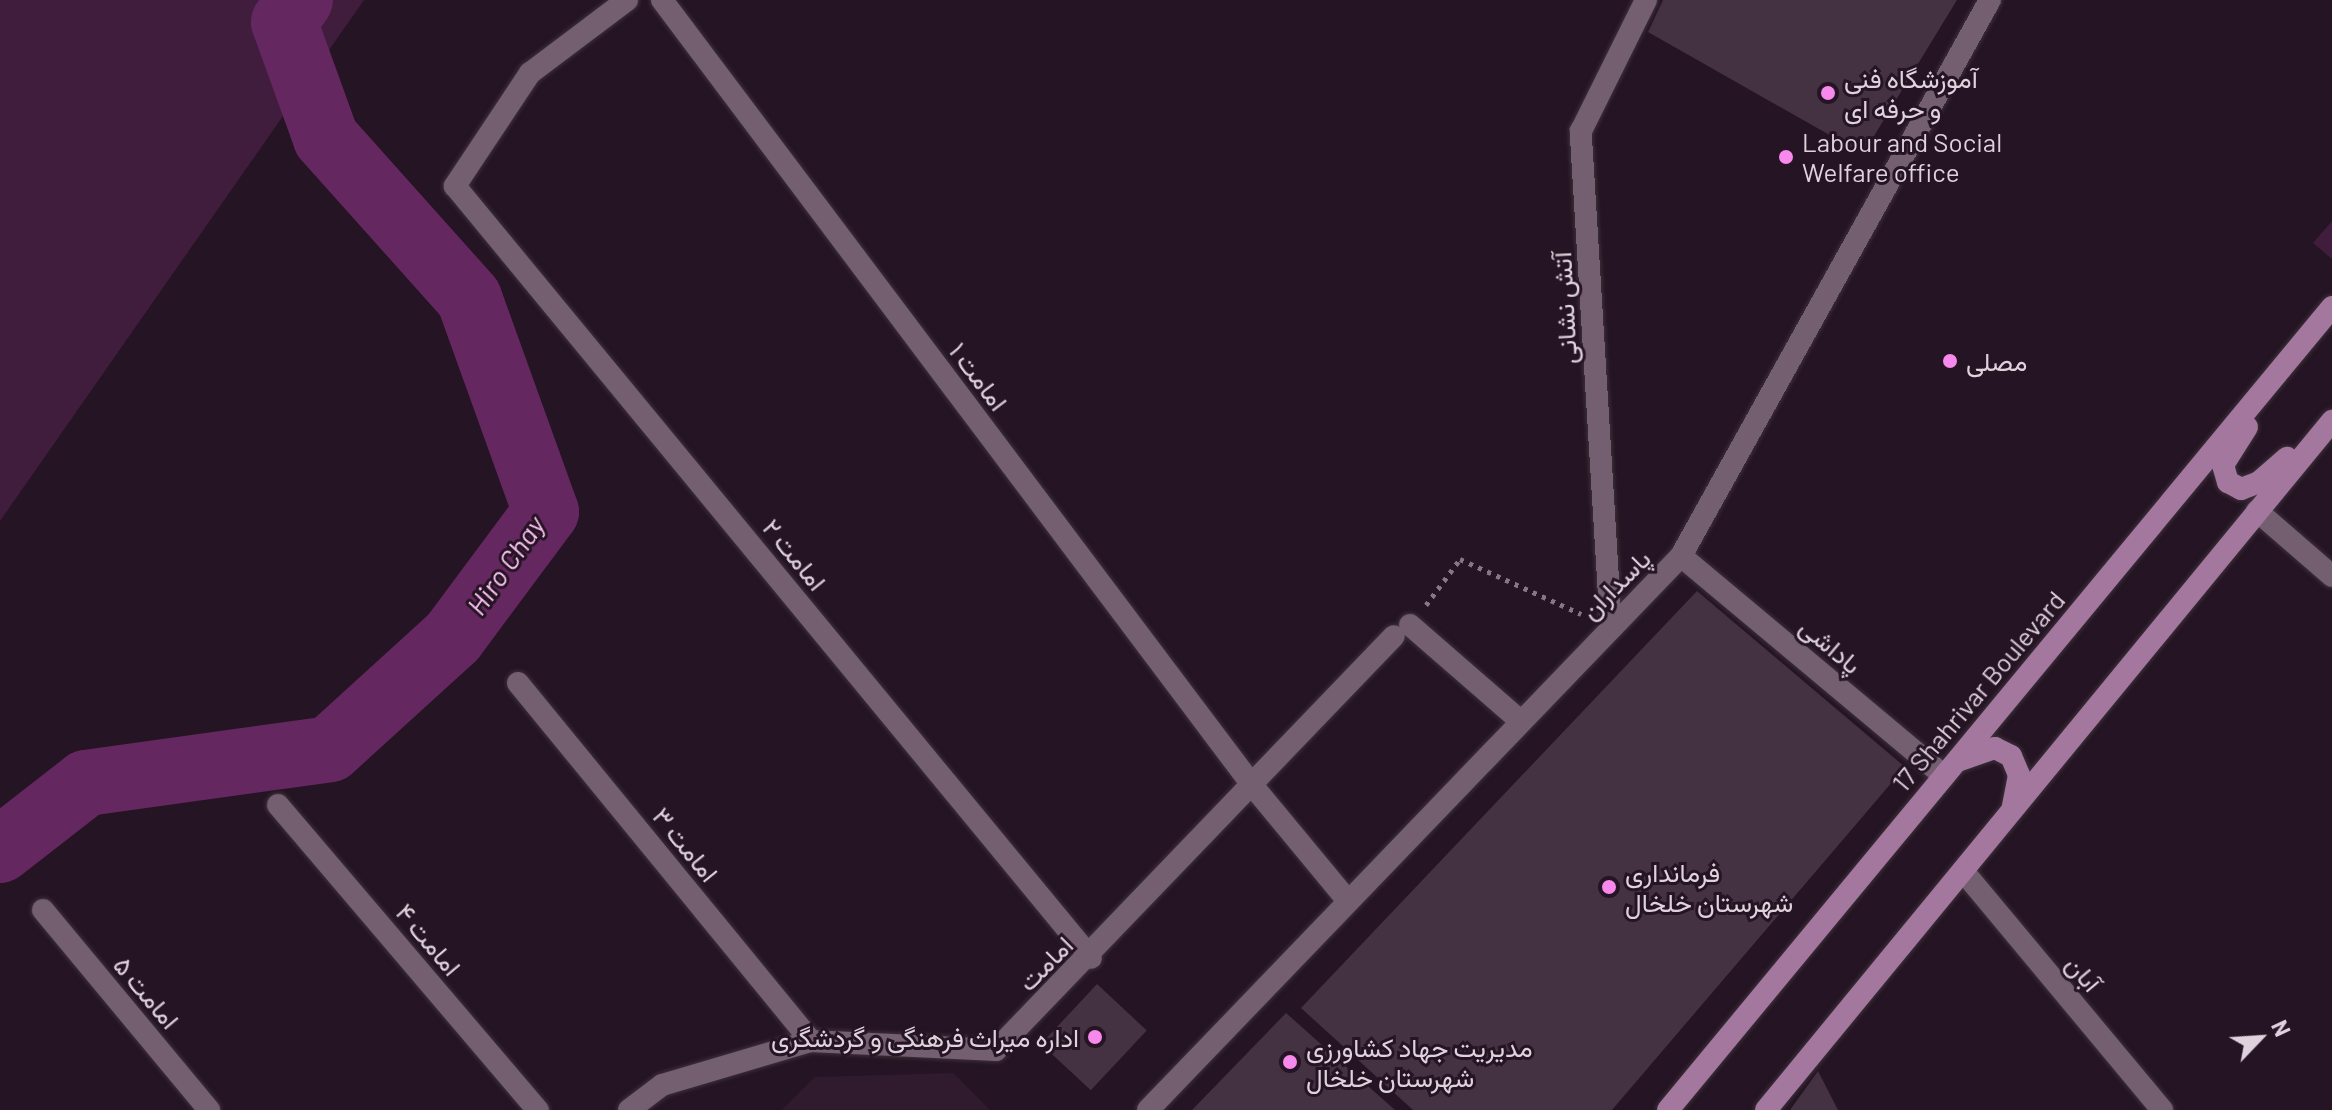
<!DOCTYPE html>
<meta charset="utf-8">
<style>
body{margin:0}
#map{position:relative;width:2332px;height:1110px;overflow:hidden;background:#251423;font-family:Barlow,Vazirmatn,sans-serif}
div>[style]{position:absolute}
.built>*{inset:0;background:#301a2e}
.green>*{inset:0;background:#411d3d}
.river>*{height:66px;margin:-33px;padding:0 33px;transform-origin:33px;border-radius:33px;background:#652760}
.building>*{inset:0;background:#443142;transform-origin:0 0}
.path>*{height:5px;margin-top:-2.5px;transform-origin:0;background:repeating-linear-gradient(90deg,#867784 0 4px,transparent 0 10px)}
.roads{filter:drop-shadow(0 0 2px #3c303a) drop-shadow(0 0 2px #3c303a)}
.minor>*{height:22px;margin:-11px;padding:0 11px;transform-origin:11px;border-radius:11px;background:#745f71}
.primary>*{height:22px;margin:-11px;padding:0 11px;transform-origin:11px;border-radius:11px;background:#a4779f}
.dots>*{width:22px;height:22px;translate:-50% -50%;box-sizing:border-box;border:4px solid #251423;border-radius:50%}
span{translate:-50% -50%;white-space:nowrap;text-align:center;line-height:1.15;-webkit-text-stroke:6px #251423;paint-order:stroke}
.poi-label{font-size:26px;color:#dfd2dd}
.left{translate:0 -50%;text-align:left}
.right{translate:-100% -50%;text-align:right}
.street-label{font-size:26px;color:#dfd2dd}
.water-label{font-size:28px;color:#fcc4f5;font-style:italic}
.north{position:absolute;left:2220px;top:998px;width:80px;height:80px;-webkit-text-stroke:6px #251423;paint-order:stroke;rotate:65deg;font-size:22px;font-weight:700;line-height:32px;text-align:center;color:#dfd2dd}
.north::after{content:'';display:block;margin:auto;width:28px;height:36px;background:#dfd2dd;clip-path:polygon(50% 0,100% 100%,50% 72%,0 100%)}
</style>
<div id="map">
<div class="built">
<div style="clip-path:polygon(953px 1073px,990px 1110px,782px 1110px,815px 1077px)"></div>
</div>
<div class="green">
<div style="clip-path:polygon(0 0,364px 0,0 521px)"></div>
<div style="clip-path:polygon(2332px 221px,2332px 259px,2313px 243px)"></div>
</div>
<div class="river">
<div style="left:0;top:850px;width:109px;rotate:-37.9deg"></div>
<div style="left:86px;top:783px;width:246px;rotate:-7.9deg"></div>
<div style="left:330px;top:749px;width:166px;rotate:-42.3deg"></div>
<div style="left:453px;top:637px;width:156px;rotate:-53.4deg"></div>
<div style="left:546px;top:512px;width:227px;rotate:-109.8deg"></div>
<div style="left:469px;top:298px;width:215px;rotate:-131.8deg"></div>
<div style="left:326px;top:138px;width:123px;rotate:-109.9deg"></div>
<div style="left:284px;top:22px;width:27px;rotate:-54deg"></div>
</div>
<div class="building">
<div style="clip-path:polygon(1663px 0,1957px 0,1863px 154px,1648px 32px)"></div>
<div style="clip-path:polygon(1697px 591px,1905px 767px,1612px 1110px,1413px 1110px,1301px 1008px)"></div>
<div style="left:1097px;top:984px;width:68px;height:82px;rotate:43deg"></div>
<div style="clip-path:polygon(1286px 1013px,1395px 1110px,1192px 1110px)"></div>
<div style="clip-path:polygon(1818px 1071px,1838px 1110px,1790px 1110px)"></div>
</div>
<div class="path">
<div style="left:1426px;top:605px;width:57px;rotate:-53.5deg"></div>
<div style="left:1460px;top:559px;width:133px;rotate:24.4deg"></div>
</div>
<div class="roads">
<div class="minor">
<div style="left:627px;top:0;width:121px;rotate:143deg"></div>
<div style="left:530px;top:73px;width:136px;rotate:123.6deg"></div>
<div style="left:455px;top:186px;width:1000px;rotate:50.52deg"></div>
<div style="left:662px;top:0;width:982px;rotate:53.07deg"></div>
<div style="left:1252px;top:785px;width:151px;rotate:50.4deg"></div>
<div style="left:2257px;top:511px;width:99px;rotate:40.9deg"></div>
<div style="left:1681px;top:556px;width:343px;rotate:39.9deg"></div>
<div style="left:1410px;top:625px;width:143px;rotate:41deg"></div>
<div style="left:1611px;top:628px;width:498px;rotate:-93.5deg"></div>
<div style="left:1581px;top:131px;width:146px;rotate:-63.6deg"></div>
<div style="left:518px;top:683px;width:463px;rotate:50.7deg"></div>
<div style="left:278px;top:805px;width:401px;rotate:49.6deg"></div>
<div style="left:1963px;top:871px;width:311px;rotate:50.2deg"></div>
<div style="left:43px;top:910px;width:260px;rotate:50.3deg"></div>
<div style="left:629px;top:1110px;width:41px;rotate:-37.1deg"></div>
<div style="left:662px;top:1085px;width:155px;rotate:-16.5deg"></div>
<div style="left:811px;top:1041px;width:185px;rotate:2.8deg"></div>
<div style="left:996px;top:1050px;width:574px;rotate:-46.13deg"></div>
<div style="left:1148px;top:1110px;width:769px;rotate:-46.11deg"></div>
<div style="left:1681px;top:556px;width:636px;rotate:-60.94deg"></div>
</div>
<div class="primary">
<div style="left:2247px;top:427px;width:45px;rotate:122.3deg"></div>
<div style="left:2223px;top:465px;width:18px;rotate:74deg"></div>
<div style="left:2228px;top:482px;width:15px;rotate:28deg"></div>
<div style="left:2241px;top:489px;width:19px;rotate:-21deg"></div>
<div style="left:2259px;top:482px;width:37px;rotate:-41deg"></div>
<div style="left:1960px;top:760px;width:37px;rotate:-19deg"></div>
<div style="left:1995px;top:748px;width:18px;rotate:27deg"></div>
<div style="left:2011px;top:756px;width:21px;rotate:67deg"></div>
<div style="left:2019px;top:775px;width:33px;rotate:101deg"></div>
<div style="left:1668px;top:1110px;width:1042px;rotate:-50.41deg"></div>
<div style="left:1766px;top:1110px;width:892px;rotate:-50.6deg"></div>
</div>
</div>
<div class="dots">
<div style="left:1828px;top:93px;background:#f788ec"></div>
<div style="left:1786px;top:157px;background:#f788ec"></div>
<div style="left:1950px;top:361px;background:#f788ec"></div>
<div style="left:1609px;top:887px;background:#f788ec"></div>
<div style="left:1095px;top:1037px;background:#f788ec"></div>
<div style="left:1290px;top:1062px;background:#f788ec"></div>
</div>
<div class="poi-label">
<span class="left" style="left:1844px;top:93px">آموزشگاه فنی<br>و حرفه ای</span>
<span class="left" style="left:1802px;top:157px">Labour and Social<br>Welfare office</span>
<span class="left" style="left:1966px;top:361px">مصلی</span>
<span class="left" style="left:1625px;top:887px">فرمانداری<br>شهرستان خلخال</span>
<span class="right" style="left:1079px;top:1037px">اداره میراث فرهنگی و گردشگری</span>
<span class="left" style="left:1306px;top:1062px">مدیریت جهاد کشاورزی<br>شهرستان خلخال</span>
</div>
<div class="street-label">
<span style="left:1564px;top:308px;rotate:-93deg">آتش نشانی</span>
<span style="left:979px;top:376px;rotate:53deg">امامت ۱</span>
<span style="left:795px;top:554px;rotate:51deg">امامت ۲</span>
<span style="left:1615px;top:584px;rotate:-45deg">پاسداران</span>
<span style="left:1831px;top:645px;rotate:40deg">پاداشی</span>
<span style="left:1978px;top:691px;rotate:-50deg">17 Shahrivar Boulevard</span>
<span style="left:686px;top:844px;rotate:51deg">امامت ۳</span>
<span style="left:429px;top:939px;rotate:50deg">امامت ۴</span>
<span style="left:1045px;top:963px;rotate:-45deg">امامت</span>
<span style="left:2084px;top:973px;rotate:50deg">آبان</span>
<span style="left:147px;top:992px;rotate:50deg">امامت ۵</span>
</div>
<div class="water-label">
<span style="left:505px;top:565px;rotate:-55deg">Hiro Chay</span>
</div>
<div class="north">N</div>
</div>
